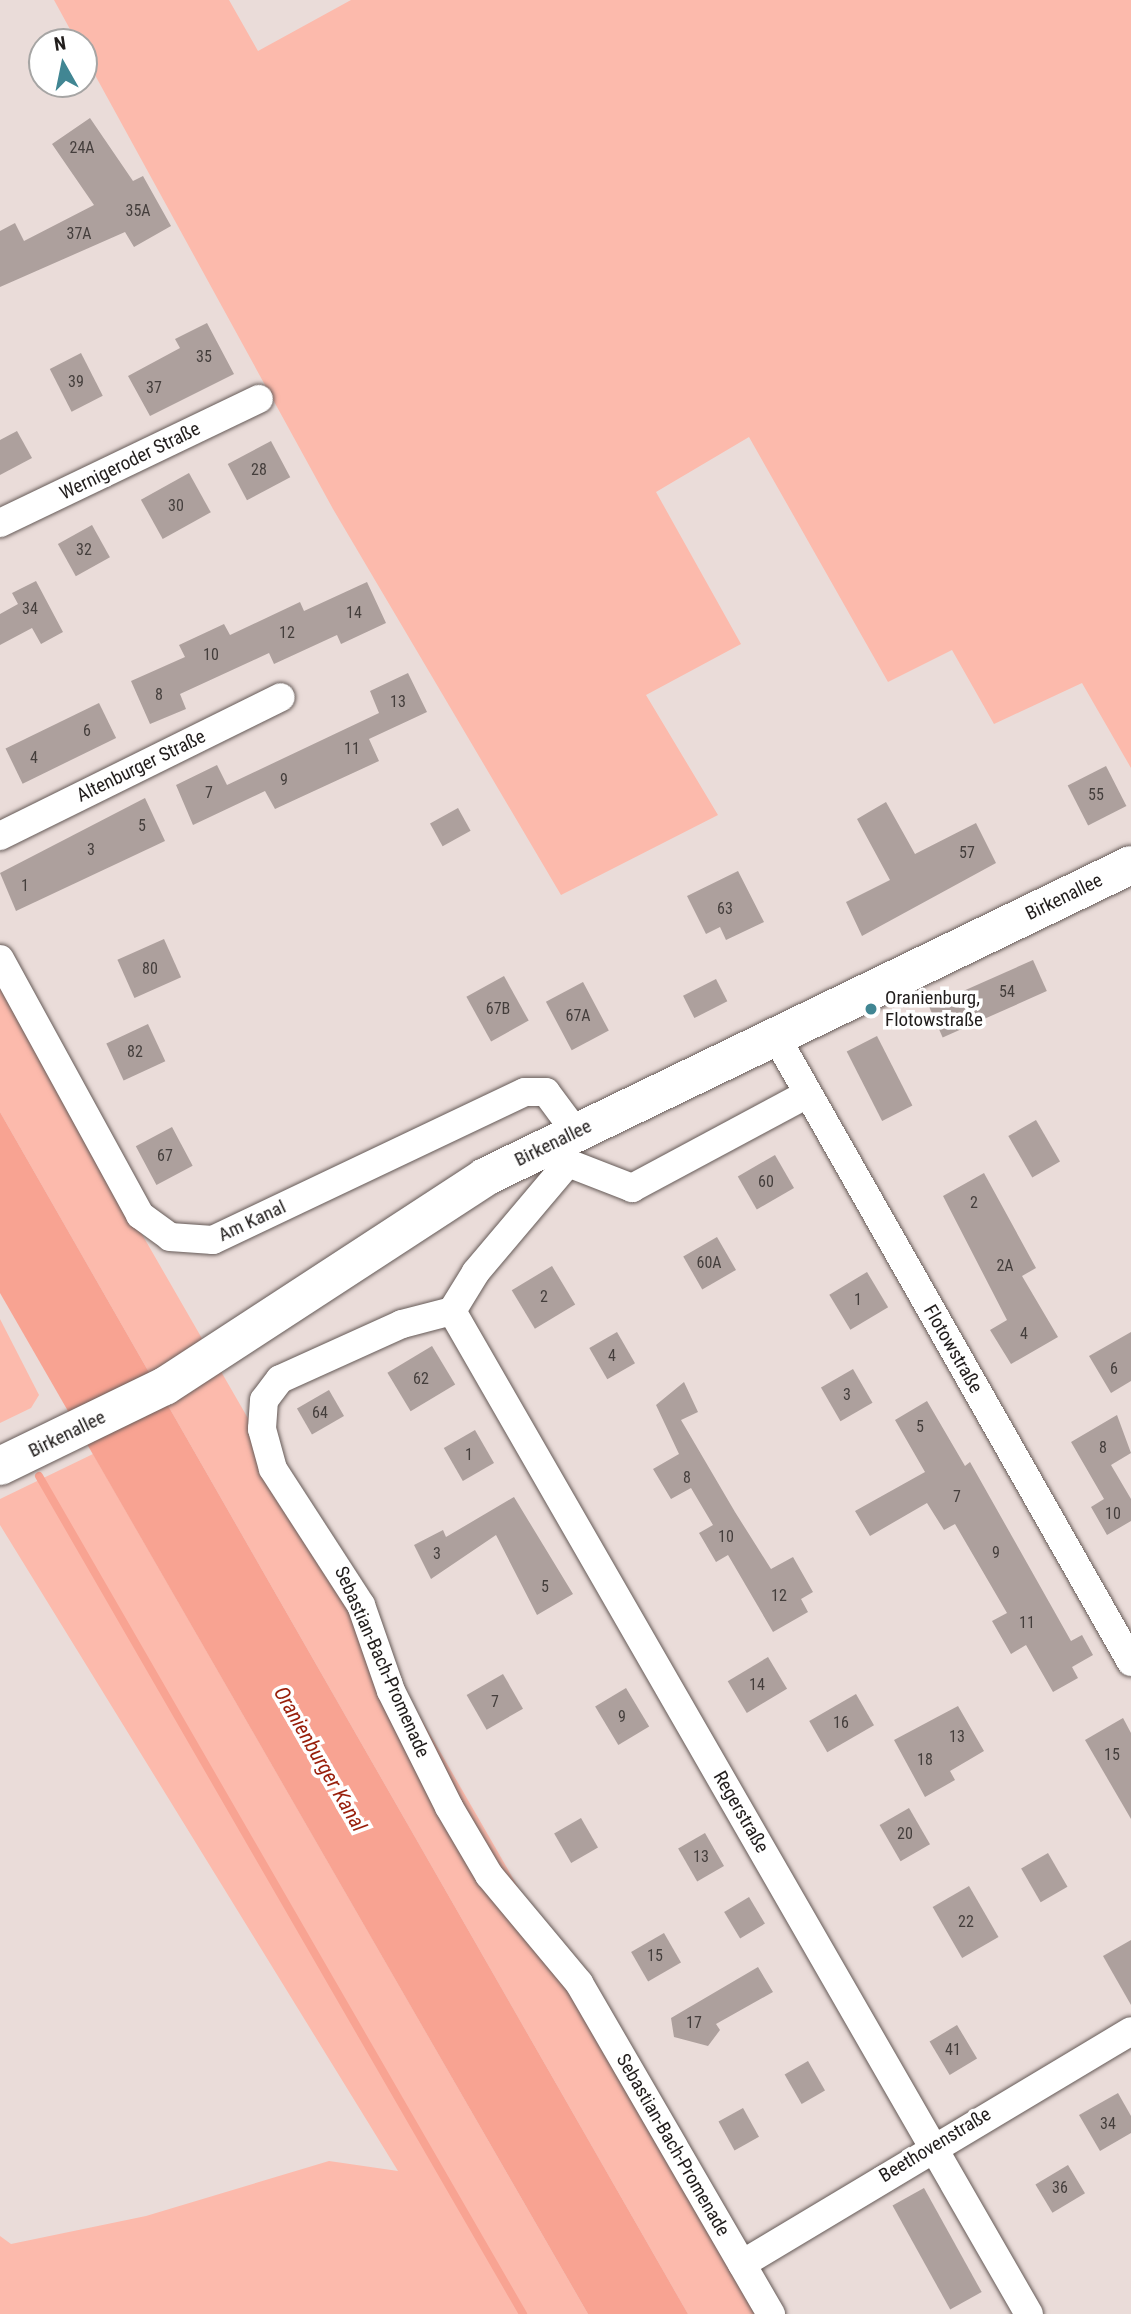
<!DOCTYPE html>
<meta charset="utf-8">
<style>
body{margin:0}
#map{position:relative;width:1131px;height:2314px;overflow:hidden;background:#eadcd9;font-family:"Roboto Condensed",sans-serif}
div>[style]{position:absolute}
.green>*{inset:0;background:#fcbaac}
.water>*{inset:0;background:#f8a392}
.stream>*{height:8px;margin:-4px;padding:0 4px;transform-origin:4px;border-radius:4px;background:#f8a392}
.building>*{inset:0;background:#ada09d;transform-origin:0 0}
.roads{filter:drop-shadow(0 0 2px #655a57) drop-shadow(0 0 2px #655a57)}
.street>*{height:28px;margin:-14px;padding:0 14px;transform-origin:14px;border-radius:14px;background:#fff}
.secondary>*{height:38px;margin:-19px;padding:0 19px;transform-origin:19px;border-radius:19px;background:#fff}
.dots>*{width:19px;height:19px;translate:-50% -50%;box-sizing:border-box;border:4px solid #fff;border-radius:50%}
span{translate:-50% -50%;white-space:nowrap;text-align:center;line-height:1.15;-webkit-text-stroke:7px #fff;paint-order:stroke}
.number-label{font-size:16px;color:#443e3c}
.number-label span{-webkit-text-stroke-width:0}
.street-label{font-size:19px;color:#211d1c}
.poi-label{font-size:19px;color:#211d1c}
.left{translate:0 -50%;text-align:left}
.water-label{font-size:21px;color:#981e0a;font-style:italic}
.north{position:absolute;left:28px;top:28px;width:70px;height:70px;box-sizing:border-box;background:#fff;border:2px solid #a6a5a4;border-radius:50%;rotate:351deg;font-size:19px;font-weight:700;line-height:28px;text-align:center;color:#211d1c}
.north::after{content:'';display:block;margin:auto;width:24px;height:32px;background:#418693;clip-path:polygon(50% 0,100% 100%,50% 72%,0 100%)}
</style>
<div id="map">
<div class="green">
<div style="clip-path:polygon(54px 0,229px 0,258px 51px,351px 0,1131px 0,1131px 768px,1082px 683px,994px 724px,952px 650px,888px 682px,749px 437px,656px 492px,741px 644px,646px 695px,718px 815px,561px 895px,333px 509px,84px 55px,84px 42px,77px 42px)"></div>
<div style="clip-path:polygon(0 987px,7px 1000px,764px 2314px,688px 2314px,0 1112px)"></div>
<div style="clip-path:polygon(0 1319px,39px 1395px,31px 1408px,0 1423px)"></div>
<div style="clip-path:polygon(93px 1454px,588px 2314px,0 2314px,0 2236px,11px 2244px,146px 2216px,329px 2161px,398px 2171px,0 1525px,0 1499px)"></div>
</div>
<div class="water">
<div style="clip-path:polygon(0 1112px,688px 2314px,588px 2314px,0 1293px)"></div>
</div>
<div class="stream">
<div style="left:39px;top:1476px;width:968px;rotate:59.99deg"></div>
</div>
<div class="building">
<div style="clip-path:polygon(90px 118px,133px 181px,143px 176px,171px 226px,134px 247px,125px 232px,0 287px,0 231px,15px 223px,24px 241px,94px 205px,52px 144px)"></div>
<div style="clip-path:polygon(207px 323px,234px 374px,150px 416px,128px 376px,180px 348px,175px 339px)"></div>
<div style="left:81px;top:353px;width:48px;height:35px;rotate:63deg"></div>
<div style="clip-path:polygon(17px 431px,32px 458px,0 475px,0 440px)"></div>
<div style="left:271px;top:441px;width:41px;height:49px;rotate:62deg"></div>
<div style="left:189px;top:473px;width:45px;height:55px;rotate:61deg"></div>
<div style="left:92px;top:525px;width:37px;height:39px;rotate:61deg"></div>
<div style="clip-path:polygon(36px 581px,63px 632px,41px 644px,32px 628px,0 645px,0 614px,18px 604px,12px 593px)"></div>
<div style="clip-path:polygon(367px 582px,386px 623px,341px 644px,337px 635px,274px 664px,269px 653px,180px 694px,186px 709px,150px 724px,131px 681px,185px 657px,179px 645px,224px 624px,230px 635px,300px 602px,304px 611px)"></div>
<div style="clip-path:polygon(408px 673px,427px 712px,369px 739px,379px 761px,275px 809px,265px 791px,193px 825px,176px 785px,217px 765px,227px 785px,379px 713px,370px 691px)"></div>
<div style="left:99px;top:703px;width:39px;height:104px;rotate:64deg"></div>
<div style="left:1106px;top:766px;width:45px;height:43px;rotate:63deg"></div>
<div style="clip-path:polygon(145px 798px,165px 841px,16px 911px,0 873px)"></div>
<div style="clip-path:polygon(886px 802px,915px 854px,976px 823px,996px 863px,862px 936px,846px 902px,890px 880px,857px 819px)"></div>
<div style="left:458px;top:808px;width:26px;height:32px;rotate:61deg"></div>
<div style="clip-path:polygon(738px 871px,764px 922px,726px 940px,720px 927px,706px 934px,687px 896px)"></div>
<div style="left:164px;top:939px;width:42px;height:51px;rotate:66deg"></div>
<div style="left:1033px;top:960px;width:34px;height:114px;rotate:66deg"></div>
<div style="left:504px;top:976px;width:51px;height:43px;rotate:61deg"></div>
<div style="left:716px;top:979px;width:25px;height:37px;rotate:63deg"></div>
<div style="left:583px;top:982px;width:55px;height:42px;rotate:62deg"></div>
<div style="left:148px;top:1024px;width:41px;height:46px;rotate:65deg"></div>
<div style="left:877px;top:1036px;width:78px;height:34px;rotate:63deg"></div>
<div style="left:1036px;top:1120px;width:48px;height:32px;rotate:60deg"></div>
<div style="left:172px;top:1127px;width:44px;height:41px;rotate:62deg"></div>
<div style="left:775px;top:1155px;width:38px;height:43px;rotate:60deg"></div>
<div style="clip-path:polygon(984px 1173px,1036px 1268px,1022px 1276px,1058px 1337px,1011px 1364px,990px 1330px,1007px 1320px,943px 1196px)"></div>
<div style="left:717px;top:1237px;width:38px;height:39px;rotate:60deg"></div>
<div style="left:552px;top:1266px;width:45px;height:47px;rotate:59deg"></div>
<div style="left:867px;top:1272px;width:41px;height:44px;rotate:59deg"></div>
<div style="left:617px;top:1332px;width:36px;height:32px;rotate:60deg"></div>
<div style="clip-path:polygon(1131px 1332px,1131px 1381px,1111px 1393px,1089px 1356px)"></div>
<div style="left:432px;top:1346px;width:45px;height:52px;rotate:59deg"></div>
<div style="left:853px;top:1369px;width:39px;height:37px;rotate:60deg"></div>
<div style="clip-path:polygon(684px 1382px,698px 1412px,681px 1420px,735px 1512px,771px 1569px,793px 1557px,813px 1592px,801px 1599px,808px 1612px,773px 1632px,728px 1555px,716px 1562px,699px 1533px,713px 1525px,691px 1488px,671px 1499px,653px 1469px,679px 1454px,656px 1405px)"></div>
<div style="left:329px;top:1390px;width:30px;height:37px;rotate:60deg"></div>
<div style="clip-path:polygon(927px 1401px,965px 1466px,970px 1462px,1071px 1641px,1082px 1635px,1093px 1655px,1072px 1667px,1078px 1678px,1053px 1692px,1026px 1645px,1011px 1654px,992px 1621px,1007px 1613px,955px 1524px,944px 1530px,927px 1503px,870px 1536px,855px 1511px,925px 1472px,895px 1420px)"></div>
<div style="clip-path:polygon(1117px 1415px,1131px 1453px,1111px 1465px,1131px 1499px,1131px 1521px,1107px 1535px,1091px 1507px,1104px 1499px,1071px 1442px)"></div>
<div style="left:475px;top:1430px;width:38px;height:36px;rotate:60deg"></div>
<div style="clip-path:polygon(514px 1497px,573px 1594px,537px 1615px,496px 1535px,431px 1579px,414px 1545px,443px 1530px,446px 1537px)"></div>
<div style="left:768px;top:1657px;width:37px;height:47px;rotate:59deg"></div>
<div style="left:503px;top:1674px;width:40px;height:42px;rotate:60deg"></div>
<div style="left:626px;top:1688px;width:45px;height:36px;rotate:59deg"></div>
<div style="left:856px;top:1694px;width:36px;height:54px;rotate:60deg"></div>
<div style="clip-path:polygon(958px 1706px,984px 1751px,950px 1771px,955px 1780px,925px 1797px,894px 1740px)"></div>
<div style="clip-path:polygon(1123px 1718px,1131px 1733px,1131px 1819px,1085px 1740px)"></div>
<div style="left:909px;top:1808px;width:42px;height:34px;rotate:60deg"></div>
<div style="left:581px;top:1818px;width:34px;height:31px;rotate:60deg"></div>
<div style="left:705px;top:1833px;width:38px;height:31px;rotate:60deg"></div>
<div style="left:1048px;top:1853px;width:39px;height:31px;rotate:60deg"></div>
<div style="left:969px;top:1886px;width:59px;height:42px;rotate:60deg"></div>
<div style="left:749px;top:1897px;width:31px;height:29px;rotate:59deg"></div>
<div style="left:664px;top:1933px;width:34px;height:38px;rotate:60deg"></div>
<div style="clip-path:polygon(1131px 1940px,1131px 2005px,1103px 1956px)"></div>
<div style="clip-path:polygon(758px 1967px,773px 1992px,716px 2024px,720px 2030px,708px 2046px,674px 2037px,671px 2018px)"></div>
<div style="left:957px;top:2025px;width:39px;height:32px;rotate:59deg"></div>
<div style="left:808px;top:2061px;width:34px;height:27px;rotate:60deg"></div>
<div style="clip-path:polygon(1118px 2093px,1131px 2116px,1131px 2133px,1100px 2151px,1079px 2115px)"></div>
<div style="left:743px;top:2108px;width:33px;height:28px;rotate:61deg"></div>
<div style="left:1068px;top:2165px;width:33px;height:38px;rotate:59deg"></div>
<div style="left:924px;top:2188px;width:119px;height:36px;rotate:61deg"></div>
</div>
<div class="roads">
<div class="street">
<div style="left:0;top:523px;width:287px;rotate:-25.6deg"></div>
<div style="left:0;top:836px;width:313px;rotate:-26.3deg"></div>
<div style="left:0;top:959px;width:292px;rotate:61.3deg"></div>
<div style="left:140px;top:1215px;width:37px;rotate:36deg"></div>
<div style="left:170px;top:1237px;width:43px;rotate:4deg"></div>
<div style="left:213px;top:1240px;width:345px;rotate:-25.4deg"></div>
<div style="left:525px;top:1092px;width:21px"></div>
<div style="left:546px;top:1092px;width:49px;rotate:53.4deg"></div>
<div style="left:775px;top:1035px;width:721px;rotate:60.41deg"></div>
<div style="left:557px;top:1140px;width:25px;rotate:64deg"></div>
<div style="left:568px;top:1163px;width:143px;rotate:130.2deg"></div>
<div style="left:476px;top:1272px;width:46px;rotate:121.6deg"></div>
<div style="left:452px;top:1311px;width:52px;rotate:165.4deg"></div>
<div style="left:402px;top:1324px;width:134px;rotate:155.7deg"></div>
<div style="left:280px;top:1379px;width:26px;rotate:127deg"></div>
<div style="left:264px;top:1400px;width:29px;rotate:94deg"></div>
<div style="left:262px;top:1429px;width:41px;rotate:74.6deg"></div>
<div style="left:273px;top:1469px;width:162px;rotate:57.1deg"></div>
<div style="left:361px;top:1605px;width:91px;rotate:70.8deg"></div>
<div style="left:391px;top:1691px;width:130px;rotate:63.4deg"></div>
<div style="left:449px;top:1807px;width:79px;rotate:59.5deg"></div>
<div style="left:489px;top:1875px;width:141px;rotate:50.2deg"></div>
<div style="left:579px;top:1983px;width:383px;rotate:59.9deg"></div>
<div style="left:568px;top:1163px;width:69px;rotate:21.3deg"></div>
<div style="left:632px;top:1188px;width:199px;rotate:-28.2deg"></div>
<div style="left:452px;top:1311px;width:1157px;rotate:60.09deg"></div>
<div style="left:742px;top:2264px;width:453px;rotate:-30.9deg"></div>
</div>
<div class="secondary">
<div style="left:0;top:1466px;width:183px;rotate:-25.9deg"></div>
<div style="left:165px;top:1386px;width:382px;rotate:-33.1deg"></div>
<div style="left:485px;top:1177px;width:717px;rotate:-25.78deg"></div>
</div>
</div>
<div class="dots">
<div style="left:871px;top:1009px;background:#418693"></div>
</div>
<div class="number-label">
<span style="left:82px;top:148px">24A</span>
<span style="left:138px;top:211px">35A</span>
<span style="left:79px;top:234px">37A</span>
<span style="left:204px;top:357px">35</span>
<span style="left:76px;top:382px">39</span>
<span style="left:154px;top:388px">37</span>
<span style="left:259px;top:470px">28</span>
<span style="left:176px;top:506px">30</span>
<span style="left:84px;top:550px">32</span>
<span style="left:30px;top:609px">34</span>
<span style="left:354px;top:613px">14</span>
<span style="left:287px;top:633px">12</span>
<span style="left:211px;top:655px">10</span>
<span style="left:159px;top:695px">8</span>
<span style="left:398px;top:702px">13</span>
<span style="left:87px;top:731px">6</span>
<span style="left:352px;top:749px">11</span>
<span style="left:34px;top:758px">4</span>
<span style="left:284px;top:780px">9</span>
<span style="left:209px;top:793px">7</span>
<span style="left:1096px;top:795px">55</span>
<span style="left:142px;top:826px">5</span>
<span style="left:91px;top:850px">3</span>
<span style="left:967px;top:853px">57</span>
<span style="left:25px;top:886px">1</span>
<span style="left:725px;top:909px">63</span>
<span style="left:150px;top:969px">80</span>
<span style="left:1007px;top:992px">54</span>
<span style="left:498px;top:1009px">67B</span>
<span style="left:578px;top:1016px">67A</span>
<span style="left:135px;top:1052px">82</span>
<span style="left:165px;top:1156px">67</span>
<span style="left:766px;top:1182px">60</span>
<span style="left:974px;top:1203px">2</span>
<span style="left:709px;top:1263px">60A</span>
<span style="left:1005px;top:1266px">2A</span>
<span style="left:544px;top:1297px">2</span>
<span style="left:858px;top:1300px">1</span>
<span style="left:1024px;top:1334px">4</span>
<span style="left:612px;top:1356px">4</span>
<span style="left:1114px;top:1369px">6</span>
<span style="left:421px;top:1379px">62</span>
<span style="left:847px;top:1395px">3</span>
<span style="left:320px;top:1413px">64</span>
<span style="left:920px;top:1427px">5</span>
<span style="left:1103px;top:1448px">8</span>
<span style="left:469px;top:1455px">1</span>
<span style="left:687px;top:1478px">8</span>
<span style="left:957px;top:1497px">7</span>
<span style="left:1113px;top:1514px">10</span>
<span style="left:726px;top:1537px">10</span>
<span style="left:996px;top:1553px">9</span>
<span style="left:437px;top:1554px">3</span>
<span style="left:545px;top:1587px">5</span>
<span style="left:779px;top:1596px">12</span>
<span style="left:1027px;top:1623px">11</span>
<span style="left:757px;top:1685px">14</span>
<span style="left:495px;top:1702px">7</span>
<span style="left:622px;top:1717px">9</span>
<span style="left:841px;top:1723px">16</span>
<span style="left:957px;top:1737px">13</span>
<span style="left:1112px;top:1755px">15</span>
<span style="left:925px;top:1760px">18</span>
<span style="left:905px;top:1834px">20</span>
<span style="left:701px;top:1857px">13</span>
<span style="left:966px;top:1922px">22</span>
<span style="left:655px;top:1956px">15</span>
<span style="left:694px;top:2023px">17</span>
<span style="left:953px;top:2050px">41</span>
<span style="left:1108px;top:2124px">34</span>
<span style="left:1060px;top:2188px">36</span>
</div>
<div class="street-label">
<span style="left:130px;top:461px;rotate:-26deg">Wernigeroder Straße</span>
<span style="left:141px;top:766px;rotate:-26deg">Altenburger Straße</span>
<span style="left:1064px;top:897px;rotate:-26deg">Birkenallee</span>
<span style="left:553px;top:1143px;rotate:-26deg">Birkenallee</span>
<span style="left:252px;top:1221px;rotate:-25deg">Am Kanal</span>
<span style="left:953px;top:1349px;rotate:60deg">Flotowstraße</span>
<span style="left:67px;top:1434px;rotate:-26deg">Birkenallee</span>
<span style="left:382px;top:1662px;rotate:66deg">Sebastian-Bach-Promenade</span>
<span style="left:741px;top:1812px;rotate:60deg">Regerstraße</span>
<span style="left:673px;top:2145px;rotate:60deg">Sebastian-Bach-Promenade</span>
<span style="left:935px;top:2145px;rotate:-31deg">Beethovenstraße</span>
</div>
<div class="poi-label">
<span class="left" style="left:885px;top:1009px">Oranienburg,<br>Flotowstraße</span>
</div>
<div class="water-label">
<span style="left:320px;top:1759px;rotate:60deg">Oranienburger Kanal</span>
</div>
<div class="north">N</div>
</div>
